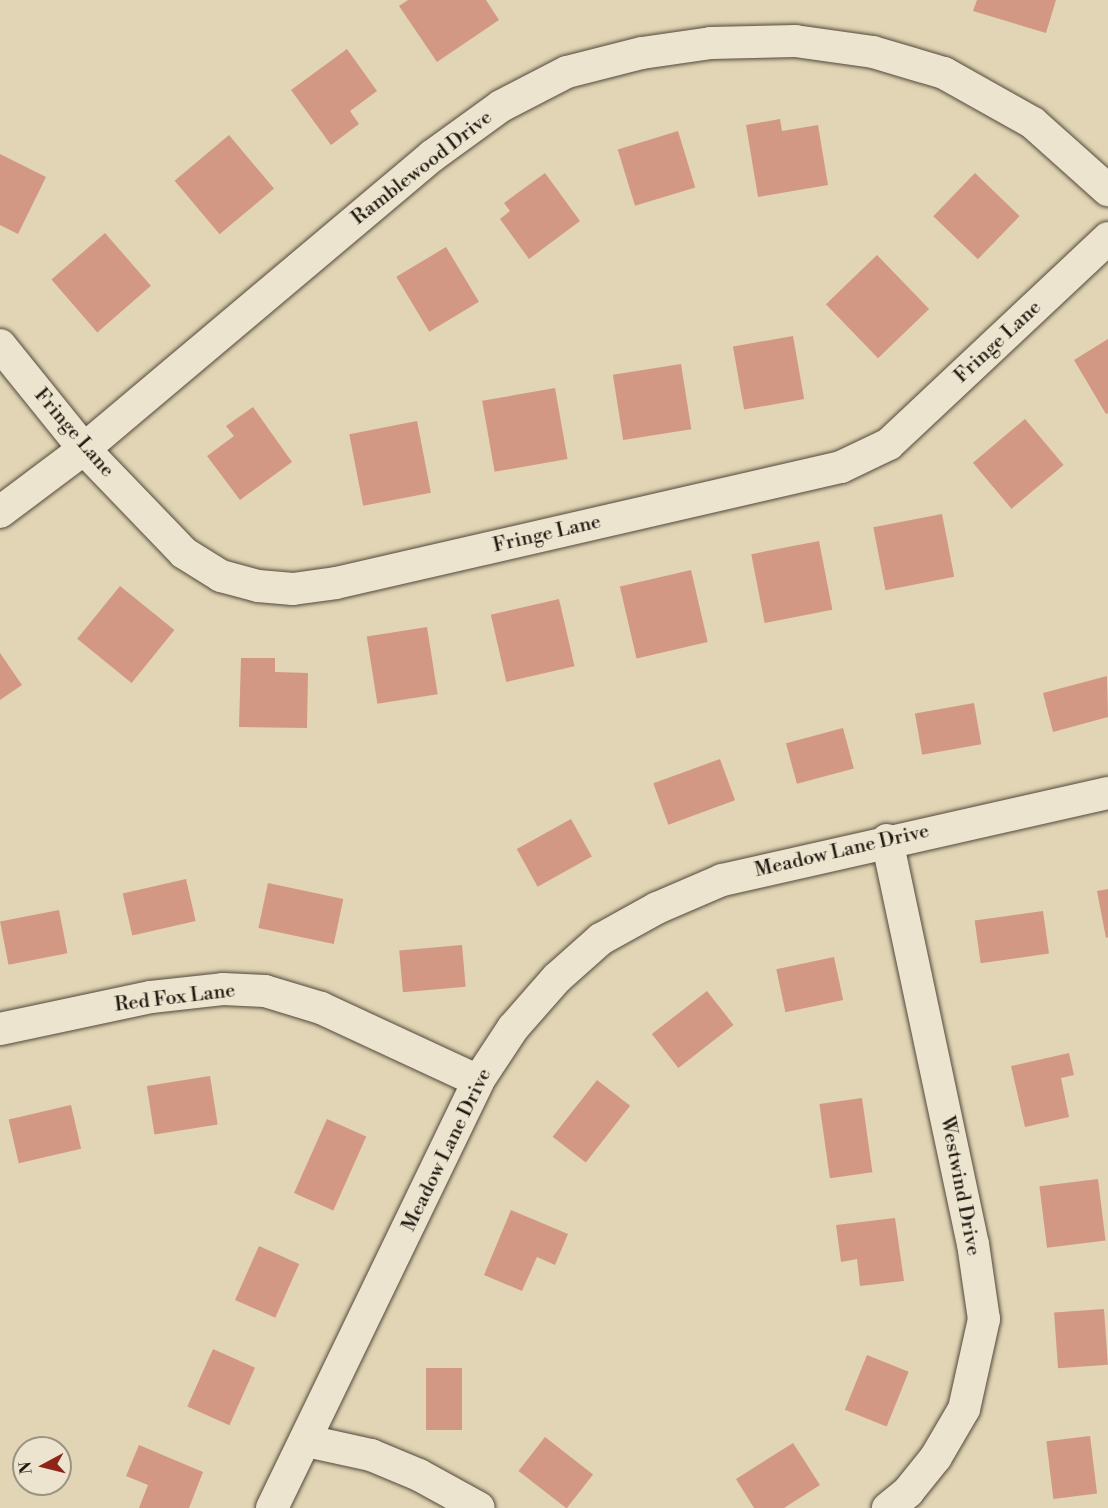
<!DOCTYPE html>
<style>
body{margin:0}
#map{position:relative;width:1108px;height:1508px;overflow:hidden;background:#e2d5b5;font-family:"Libre Bodoni",serif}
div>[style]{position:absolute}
.building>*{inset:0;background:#d39883;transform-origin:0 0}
.roads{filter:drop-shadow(0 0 2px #524a3b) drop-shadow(0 0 2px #524a3b)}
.minor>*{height:32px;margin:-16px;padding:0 16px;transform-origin:16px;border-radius:16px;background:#ece4cf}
span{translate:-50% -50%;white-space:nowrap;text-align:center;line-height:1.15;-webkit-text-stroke:4.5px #ece4cf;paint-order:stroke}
.street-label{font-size:20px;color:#221b12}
.north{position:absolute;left:12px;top:1436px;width:60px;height:60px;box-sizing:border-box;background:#ece4cf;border:2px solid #9b9483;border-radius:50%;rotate:263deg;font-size:16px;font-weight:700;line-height:24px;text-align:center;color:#221b12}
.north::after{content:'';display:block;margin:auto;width:21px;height:27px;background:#8f2418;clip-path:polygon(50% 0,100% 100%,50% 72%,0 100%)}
</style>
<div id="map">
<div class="building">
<div style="clip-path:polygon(408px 0,486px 0,499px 20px,437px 62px,399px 6px)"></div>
<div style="clip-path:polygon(977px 0,1056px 0,1046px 33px,973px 11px)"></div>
<div style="clip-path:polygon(347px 49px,377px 91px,350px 111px,359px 124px,331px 145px,291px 90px)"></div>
<div style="clip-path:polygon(780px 119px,782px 131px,818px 125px,828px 185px,758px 197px,746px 125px)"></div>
<div style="left:678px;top:131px;width:59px;height:63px;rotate:73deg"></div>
<div style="left:229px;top:135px;width:70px;height:71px;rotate:50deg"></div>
<div style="clip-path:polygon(0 154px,46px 177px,18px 234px,0 225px)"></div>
<div style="clip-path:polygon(545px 173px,580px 221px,529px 259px,500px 219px,510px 211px,504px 203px)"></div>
<div style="left:975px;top:173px;width:62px;height:60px;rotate:44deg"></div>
<div style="left:105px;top:233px;width:70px;height:71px;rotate:49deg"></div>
<div style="left:446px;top:247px;width:64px;height:58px;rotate:59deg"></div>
<div style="left:877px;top:255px;width:75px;height:71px;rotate:46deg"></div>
<div style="left:793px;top:336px;width:64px;height:61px;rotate:80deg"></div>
<div style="clip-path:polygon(1108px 339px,1108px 413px,1106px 414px,1074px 360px)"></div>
<div style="left:681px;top:364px;width:66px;height:69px;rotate:81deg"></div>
<div style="left:555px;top:388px;width:72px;height:74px;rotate:80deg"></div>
<div style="clip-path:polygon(253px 407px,292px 462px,240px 500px,207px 456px,234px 436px,226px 426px)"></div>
<div style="left:1025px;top:419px;width:60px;height:68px;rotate:50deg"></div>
<div style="left:417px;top:421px;width:73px;height:69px;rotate:79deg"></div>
<div style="left:942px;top:514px;width:64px;height:70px;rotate:79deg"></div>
<div style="left:819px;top:541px;width:70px;height:69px;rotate:79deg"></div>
<div style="left:691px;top:570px;width:74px;height:73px;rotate:77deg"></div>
<div style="left:120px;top:586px;width:70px;height:68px;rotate:39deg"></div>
<div style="left:559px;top:599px;width:69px;height:70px;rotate:77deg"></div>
<div style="left:427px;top:627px;width:68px;height:61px;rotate:81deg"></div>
<div style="clip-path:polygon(0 653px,22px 685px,0 700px)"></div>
<div style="clip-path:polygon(241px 658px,275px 658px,275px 672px,308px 673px,307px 728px,239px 727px)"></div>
<div style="clip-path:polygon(1107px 676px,1108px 717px,1053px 732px,1043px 693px)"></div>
<div style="left:974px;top:703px;width:42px;height:60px;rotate:80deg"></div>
<div style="left:843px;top:728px;width:42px;height:59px;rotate:75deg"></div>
<div style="left:720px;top:759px;width:44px;height:71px;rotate:70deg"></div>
<div style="left:571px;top:819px;width:43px;height:62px;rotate:61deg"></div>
<div style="left:186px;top:879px;width:43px;height:65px;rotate:77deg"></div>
<div style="left:268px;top:883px;width:77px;height:46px;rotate:12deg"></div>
<div style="clip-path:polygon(1108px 889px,1108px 937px,1106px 938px,1097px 891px)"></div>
<div style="left:59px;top:910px;width:44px;height:60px;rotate:79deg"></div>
<div style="left:1043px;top:911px;width:43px;height:69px;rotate:82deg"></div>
<div style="left:462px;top:945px;width:42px;height:63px;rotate:85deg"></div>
<div style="left:834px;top:957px;width:44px;height:59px;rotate:78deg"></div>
<div style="left:707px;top:991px;width:43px;height:70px;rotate:52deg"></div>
<div style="clip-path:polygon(1069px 1053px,1074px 1075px,1061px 1078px,1069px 1117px,1025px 1127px,1011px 1066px)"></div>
<div style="left:210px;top:1076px;width:49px;height:64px;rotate:81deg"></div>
<div style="left:597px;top:1080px;width:42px;height:72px;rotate:38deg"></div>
<div style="left:862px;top:1098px;width:75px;height:43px;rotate:82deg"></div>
<div style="left:71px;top:1105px;width:45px;height:64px;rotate:77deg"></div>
<div style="left:327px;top:1119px;width:43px;height:81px;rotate:24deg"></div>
<div style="left:1098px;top:1179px;width:62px;height:59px;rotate:83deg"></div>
<div style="clip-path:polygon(511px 1210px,568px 1234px,555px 1265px,537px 1257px,522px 1291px,484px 1275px)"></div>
<div style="clip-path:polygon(895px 1218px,904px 1281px,860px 1286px,857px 1259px,841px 1262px,836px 1225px)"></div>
<div style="left:259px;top:1246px;width:44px;height:59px;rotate:24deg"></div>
<div style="left:1104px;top:1309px;width:56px;height:50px;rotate:86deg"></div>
<div style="left:213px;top:1349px;width:46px;height:63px;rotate:24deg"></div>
<div style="left:867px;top:1355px;width:45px;height:59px;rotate:22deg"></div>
<div style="left:426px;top:1368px;width:36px;height:62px"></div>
<div style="left:1090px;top:1436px;width:58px;height:44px;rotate:83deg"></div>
<div style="left:545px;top:1437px;width:61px;height:43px;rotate:38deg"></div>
<div style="clip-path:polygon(793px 1443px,820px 1485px,784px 1508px,754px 1508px,736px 1479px)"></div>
<div style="clip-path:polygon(139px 1445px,203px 1472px,189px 1508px,139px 1508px,148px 1485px,126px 1476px)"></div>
</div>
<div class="roads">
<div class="minor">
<div style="left:0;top:345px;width:134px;rotate:51.1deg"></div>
<div style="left:84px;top:449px;width:144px;rotate:46.1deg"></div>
<div style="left:184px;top:553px;width:44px;rotate:31.9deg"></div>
<div style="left:221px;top:576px;width:38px;rotate:15deg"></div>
<div style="left:258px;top:586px;width:35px;rotate:5deg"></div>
<div style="left:293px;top:589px;width:43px;rotate:-7.9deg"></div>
<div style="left:336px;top:583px;width:518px;rotate:-12.94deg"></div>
<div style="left:841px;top:467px;width:53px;rotate:-25.6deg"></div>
<div style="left:889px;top:444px;width:301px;rotate:-43.2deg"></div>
<div style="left:0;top:512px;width:105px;rotate:-36.9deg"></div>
<div style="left:84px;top:449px;width:455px;rotate:-40.1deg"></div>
<div style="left:432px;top:156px;width:85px;rotate:-35.9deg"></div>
<div style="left:501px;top:106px;width:74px;rotate:-27.3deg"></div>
<div style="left:567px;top:72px;width:77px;rotate:-14.2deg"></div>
<div style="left:642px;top:53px;width:70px;rotate:-8.2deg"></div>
<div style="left:711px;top:43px;width:84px;rotate:-1.4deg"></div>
<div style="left:795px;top:41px;width:79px;rotate:8deg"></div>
<div style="left:873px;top:52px;width:74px;rotate:16.5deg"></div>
<div style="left:944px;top:73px;width:102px;rotate:29.3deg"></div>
<div style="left:1033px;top:123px;width:101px;rotate:41.8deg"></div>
<div style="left:887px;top:840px;width:413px;rotate:78deg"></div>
<div style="left:973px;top:1244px;width:76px;rotate:81.7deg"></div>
<div style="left:984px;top:1319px;width:92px;rotate:102.5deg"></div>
<div style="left:964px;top:1409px;width:56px;rotate:120.3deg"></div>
<div style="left:936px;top:1457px;width:45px;rotate:128.7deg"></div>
<div style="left:908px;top:1492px;width:26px;rotate:141deg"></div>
<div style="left:0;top:1029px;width:154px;rotate:-12deg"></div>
<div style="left:151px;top:997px;width:72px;rotate:-6.3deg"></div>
<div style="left:223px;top:989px;width:42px;rotate:2.7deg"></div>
<div style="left:265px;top:991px;width:59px;rotate:16.9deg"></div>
<div style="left:321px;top:1008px;width:173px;rotate:24.9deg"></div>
<div style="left:307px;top:1441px;width:66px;rotate:12.3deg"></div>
<div style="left:371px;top:1455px;width:52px;rotate:22.6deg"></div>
<div style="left:419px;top:1475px;width:68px;rotate:28.8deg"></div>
<div style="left:272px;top:1508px;width:474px;rotate:-64.2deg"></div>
<div style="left:478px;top:1081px;width:64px;rotate:-56.6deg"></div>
<div style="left:513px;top:1028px;width:67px;rotate:-48.7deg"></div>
<div style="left:557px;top:978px;width:59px;rotate:-41.6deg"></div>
<div style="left:601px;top:939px;width:64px;rotate:-29deg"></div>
<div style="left:657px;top:908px;width:71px;rotate:-23.3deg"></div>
<div style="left:722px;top:880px;width:396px;rotate:-12.7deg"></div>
</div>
</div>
<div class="street-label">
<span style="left:422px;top:168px;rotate:-38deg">Ramblewood Drive</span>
<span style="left:998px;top:342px;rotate:-43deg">Fringe Lane</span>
<span style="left:74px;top:433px;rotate:49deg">Fringe Lane</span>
<span style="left:547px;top:534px;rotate:-13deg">Fringe Lane</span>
<span style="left:842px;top:851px;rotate:-13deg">Meadow Lane Drive</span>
<span style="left:175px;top:998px;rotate:-7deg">Red Fox Lane</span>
<span style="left:447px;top:1150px;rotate:-64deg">Meadow Lane Drive</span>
<span style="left:960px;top:1186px;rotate:79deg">Westwind Drive</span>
</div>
<div class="north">N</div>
</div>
